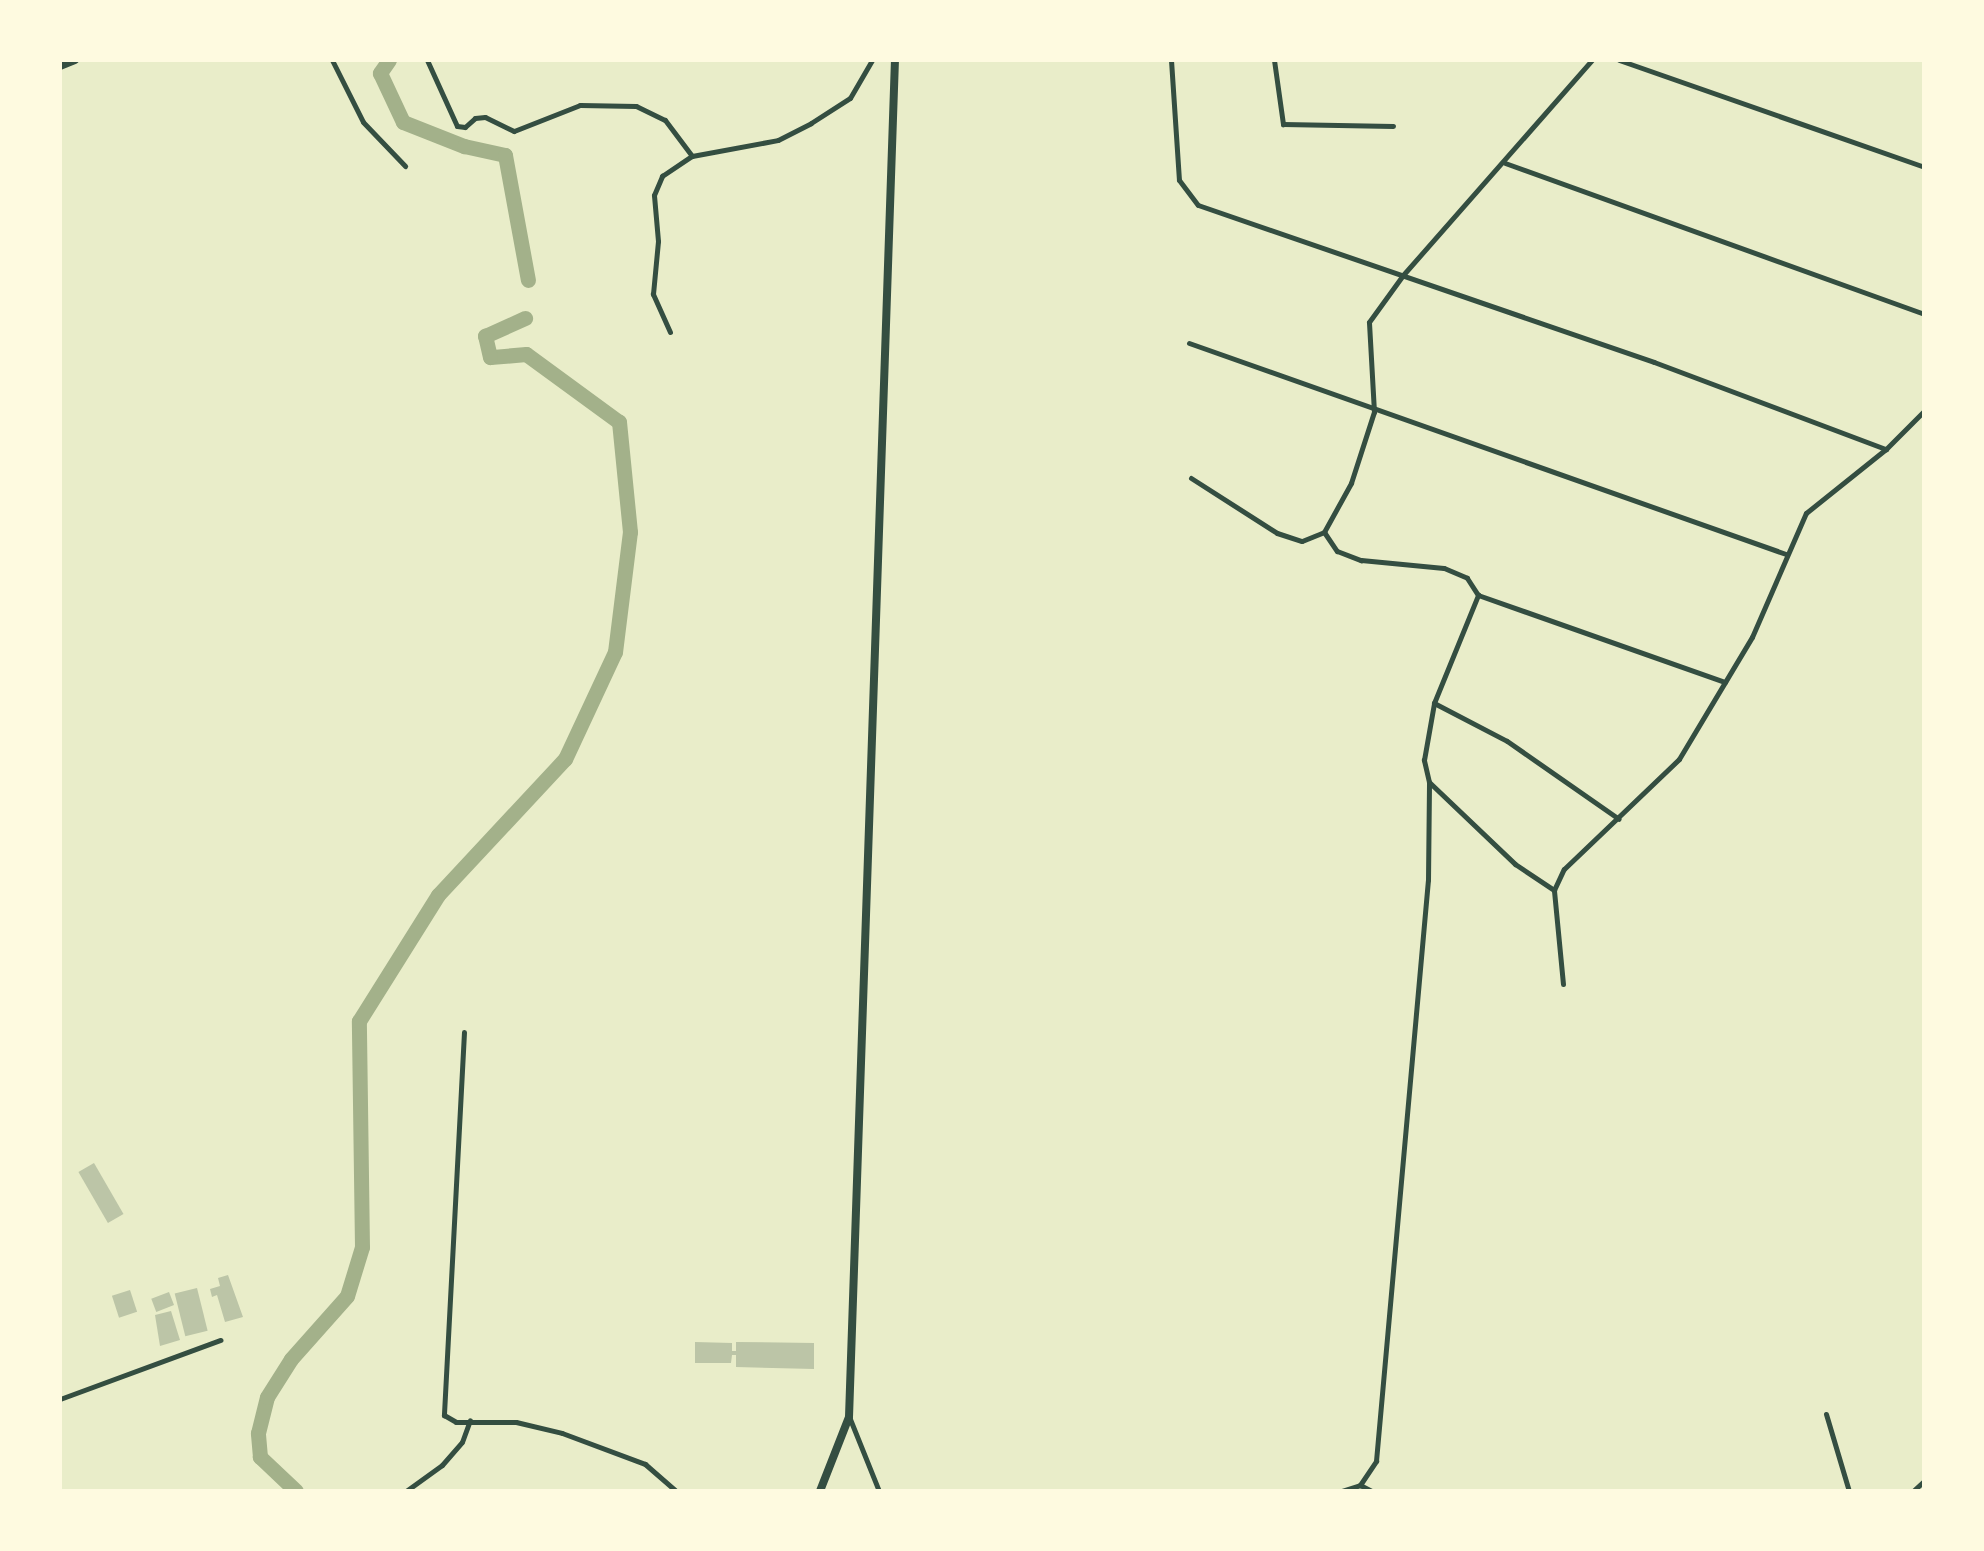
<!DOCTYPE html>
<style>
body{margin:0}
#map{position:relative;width:1984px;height:1551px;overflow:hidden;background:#e9edc9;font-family:"Golos Text",sans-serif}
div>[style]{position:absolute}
.river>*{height:15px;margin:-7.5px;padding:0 7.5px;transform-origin:7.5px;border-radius:7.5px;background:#a3b18a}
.building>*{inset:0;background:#bcc5a7;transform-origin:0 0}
.minor>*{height:5px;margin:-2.5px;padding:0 2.5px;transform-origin:2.5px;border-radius:2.5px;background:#344e41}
.secondary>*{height:8px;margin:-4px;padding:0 4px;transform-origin:4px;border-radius:4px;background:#344e41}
span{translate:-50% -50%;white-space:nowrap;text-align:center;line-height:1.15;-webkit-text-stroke:9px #fefae0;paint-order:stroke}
.frame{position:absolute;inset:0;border:62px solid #fefae0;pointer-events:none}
</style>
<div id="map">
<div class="river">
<div style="left:389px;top:60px;width:16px;rotate:125deg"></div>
<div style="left:380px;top:73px;width:54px;rotate:64.9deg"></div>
<div style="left:403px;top:122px;width:66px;rotate:21.5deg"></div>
<div style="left:464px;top:146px;width:42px;rotate:12.4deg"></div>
<div style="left:505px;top:155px;width:127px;rotate:79.6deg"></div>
<div style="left:296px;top:1491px;width:50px;rotate:-136.6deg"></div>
<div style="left:260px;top:1457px;width:24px;rotate:-95deg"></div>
<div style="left:258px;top:1433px;width:37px;rotate:-76deg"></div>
<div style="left:267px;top:1397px;width:45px;rotate:-57.7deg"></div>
<div style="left:291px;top:1359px;width:84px;rotate:-48.4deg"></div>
<div style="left:347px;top:1296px;width:51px;rotate:-73deg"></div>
<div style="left:362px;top:1247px;width:226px;rotate:-90.8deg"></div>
<div style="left:359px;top:1021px;width:149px;rotate:-57.9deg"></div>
<div style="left:438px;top:895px;width:186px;rotate:-47deg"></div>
<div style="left:565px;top:759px;width:118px;rotate:-65deg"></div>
<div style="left:615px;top:652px;width:121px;rotate:-82.9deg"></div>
<div style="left:630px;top:532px;width:111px;rotate:-95.7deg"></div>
<div style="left:619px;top:422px;width:115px;rotate:-143.8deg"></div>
<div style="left:526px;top:354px;width:36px;rotate:175deg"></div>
<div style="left:490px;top:357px;width:22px;rotate:-103deg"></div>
<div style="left:485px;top:336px;width:44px;rotate:-24.2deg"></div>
</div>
<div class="building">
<div style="left:94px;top:1163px;width:59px;height:18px;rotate:60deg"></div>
<div style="clip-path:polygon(228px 1275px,243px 1317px,225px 1322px,217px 1295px,212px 1297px,210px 1289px,220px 1286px,218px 1278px)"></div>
<div style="left:197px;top:1288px;width:44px;height:23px;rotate:76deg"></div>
<div style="left:130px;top:1290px;width:23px;height:19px;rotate:72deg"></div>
<div style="left:169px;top:1292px;width:14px;height:19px;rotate:69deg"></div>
<div style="clip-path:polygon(171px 1311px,180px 1340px,160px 1346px,155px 1315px)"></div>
<div style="clip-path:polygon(695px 1342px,732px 1343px,732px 1351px,736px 1351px,736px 1342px,814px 1343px,814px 1369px,736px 1367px,736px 1355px,732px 1355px,731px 1363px,695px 1363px)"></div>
</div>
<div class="minor">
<div style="left:332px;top:60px;width:69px;rotate:63.4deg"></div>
<div style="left:363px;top:122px;width:61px;rotate:46.3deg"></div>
<div style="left:427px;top:60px;width:72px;rotate:65.6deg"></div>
<div style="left:457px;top:126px;width:8px;rotate:7deg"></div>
<div style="left:465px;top:127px;width:13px;rotate:-42deg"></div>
<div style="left:475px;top:118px;width:10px;rotate:-6deg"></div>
<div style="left:485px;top:117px;width:32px;rotate:26deg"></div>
<div style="left:514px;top:131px;width:71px;rotate:-21.5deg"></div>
<div style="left:580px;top:105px;width:56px;rotate:1deg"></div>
<div style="left:636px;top:106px;width:32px;rotate:26deg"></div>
<div style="left:665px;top:120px;width:45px;rotate:53.1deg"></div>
<div style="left:1171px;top:60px;width:120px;rotate:86.2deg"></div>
<div style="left:1179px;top:180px;width:31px;rotate:53deg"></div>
<div style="left:1198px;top:205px;width:482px;rotate:19deg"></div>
<div style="left:1654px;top:362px;width:248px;rotate:20.6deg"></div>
<div style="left:1274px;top:60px;width:65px;rotate:82deg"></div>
<div style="left:1283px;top:124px;width:110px;rotate:1deg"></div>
<div style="left:1619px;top:60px;width:323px;rotate:19.3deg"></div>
<div style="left:1505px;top:163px;width:445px;rotate:19.8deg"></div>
<div style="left:670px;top:332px;width:42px;rotate:-114.1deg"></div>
<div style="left:653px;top:294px;width:53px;rotate:-84.6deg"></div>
<div style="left:658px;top:241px;width:46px;rotate:-95deg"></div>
<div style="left:654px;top:195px;width:21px;rotate:-67deg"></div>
<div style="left:662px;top:176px;width:36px;rotate:-34deg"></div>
<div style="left:692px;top:156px;width:87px;rotate:-10.5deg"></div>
<div style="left:778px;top:140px;width:37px;rotate:-27deg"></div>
<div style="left:811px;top:123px;width:46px;rotate:-32.7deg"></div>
<div style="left:850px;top:98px;width:44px;rotate:-59.9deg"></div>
<div style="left:1189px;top:343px;width:633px;rotate:19.47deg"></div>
<div style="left:1191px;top:478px;width:102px;rotate:32.6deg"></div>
<div style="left:1277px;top:533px;width:26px;rotate:18deg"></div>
<div style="left:1302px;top:541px;width:24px;rotate:-22deg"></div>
<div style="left:1324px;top:532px;width:23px;rotate:56deg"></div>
<div style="left:1337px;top:551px;width:26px;rotate:21deg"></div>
<div style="left:1361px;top:560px;width:83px;rotate:5.5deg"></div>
<div style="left:1444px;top:568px;width:25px;rotate:23deg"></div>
<div style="left:1467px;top:578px;width:20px;rotate:57deg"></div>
<div style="left:1478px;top:595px;width:262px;rotate:19.4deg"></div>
<div style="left:1324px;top:532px;width:56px;rotate:-61.1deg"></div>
<div style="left:1351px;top:483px;width:75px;rotate:-72.1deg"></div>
<div style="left:1374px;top:412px;width:90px;rotate:-93.2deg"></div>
<div style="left:1369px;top:322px;width:58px;rotate:-54.1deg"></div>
<div style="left:1403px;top:275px;width:286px;rotate:-48.7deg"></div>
<div style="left:1434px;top:703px;width:82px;rotate:27.5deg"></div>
<div style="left:1507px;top:741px;width:136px;rotate:34.9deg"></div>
<div style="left:1429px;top:782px;width:119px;rotate:43.6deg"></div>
<div style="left:1515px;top:864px;width:47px;rotate:33.7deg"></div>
<div style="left:1563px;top:984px;width:94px;rotate:-95.5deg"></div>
<div style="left:1554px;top:890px;width:23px;rotate:-65deg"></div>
<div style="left:1564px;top:869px;width:159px;rotate:-43.7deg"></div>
<div style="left:1679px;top:759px;width:142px;rotate:-59.1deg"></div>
<div style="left:1752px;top:637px;width:135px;rotate:-66.5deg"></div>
<div style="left:1806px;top:513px;width:102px;rotate:-38.7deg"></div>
<div style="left:1886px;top:449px;width:54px;rotate:-45deg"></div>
<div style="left:464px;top:1032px;width:384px;rotate:93deg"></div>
<div style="left:444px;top:1415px;width:14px;rotate:30deg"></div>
<div style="left:456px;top:1422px;width:60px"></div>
<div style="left:516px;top:1422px;width:47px;rotate:13.4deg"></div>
<div style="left:562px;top:1433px;width:89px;rotate:20.5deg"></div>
<div style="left:645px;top:1464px;width:41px;rotate:41.1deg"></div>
<div style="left:60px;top:1399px;width:171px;rotate:-20.2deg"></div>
<div style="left:1826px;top:1414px;width:80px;rotate:73.4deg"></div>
<div style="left:850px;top:1419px;width:78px;rotate:68.1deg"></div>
<div style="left:1360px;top:1485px;width:13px;rotate:27deg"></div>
<div style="left:406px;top:1491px;width:44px;rotate:-35.8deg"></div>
<div style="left:442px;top:1465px;width:30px;rotate:-49deg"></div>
<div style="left:462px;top:1442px;width:23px;rotate:-70deg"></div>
<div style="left:1342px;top:1491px;width:19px;rotate:-18deg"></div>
<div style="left:1360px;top:1485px;width:29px;rotate:-56deg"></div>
<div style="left:1376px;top:1461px;width:583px;rotate:-84.89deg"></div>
<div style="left:1428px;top:880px;width:98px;rotate:-89.4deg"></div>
<div style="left:1429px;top:782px;width:23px;rotate:-103deg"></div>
<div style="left:1424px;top:760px;width:58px;rotate:-80deg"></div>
<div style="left:1434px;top:703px;width:117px;rotate:-67.8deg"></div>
<div style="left:1913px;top:1491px;width:15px;rotate:-42deg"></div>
</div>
<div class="secondary">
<div style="left:60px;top:66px;width:16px;rotate:-22deg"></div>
<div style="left:820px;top:1491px;width:79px;rotate:-68.6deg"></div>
<div style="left:849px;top:1417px;width:1358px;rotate:-88.06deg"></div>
</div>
<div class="frame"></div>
</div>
